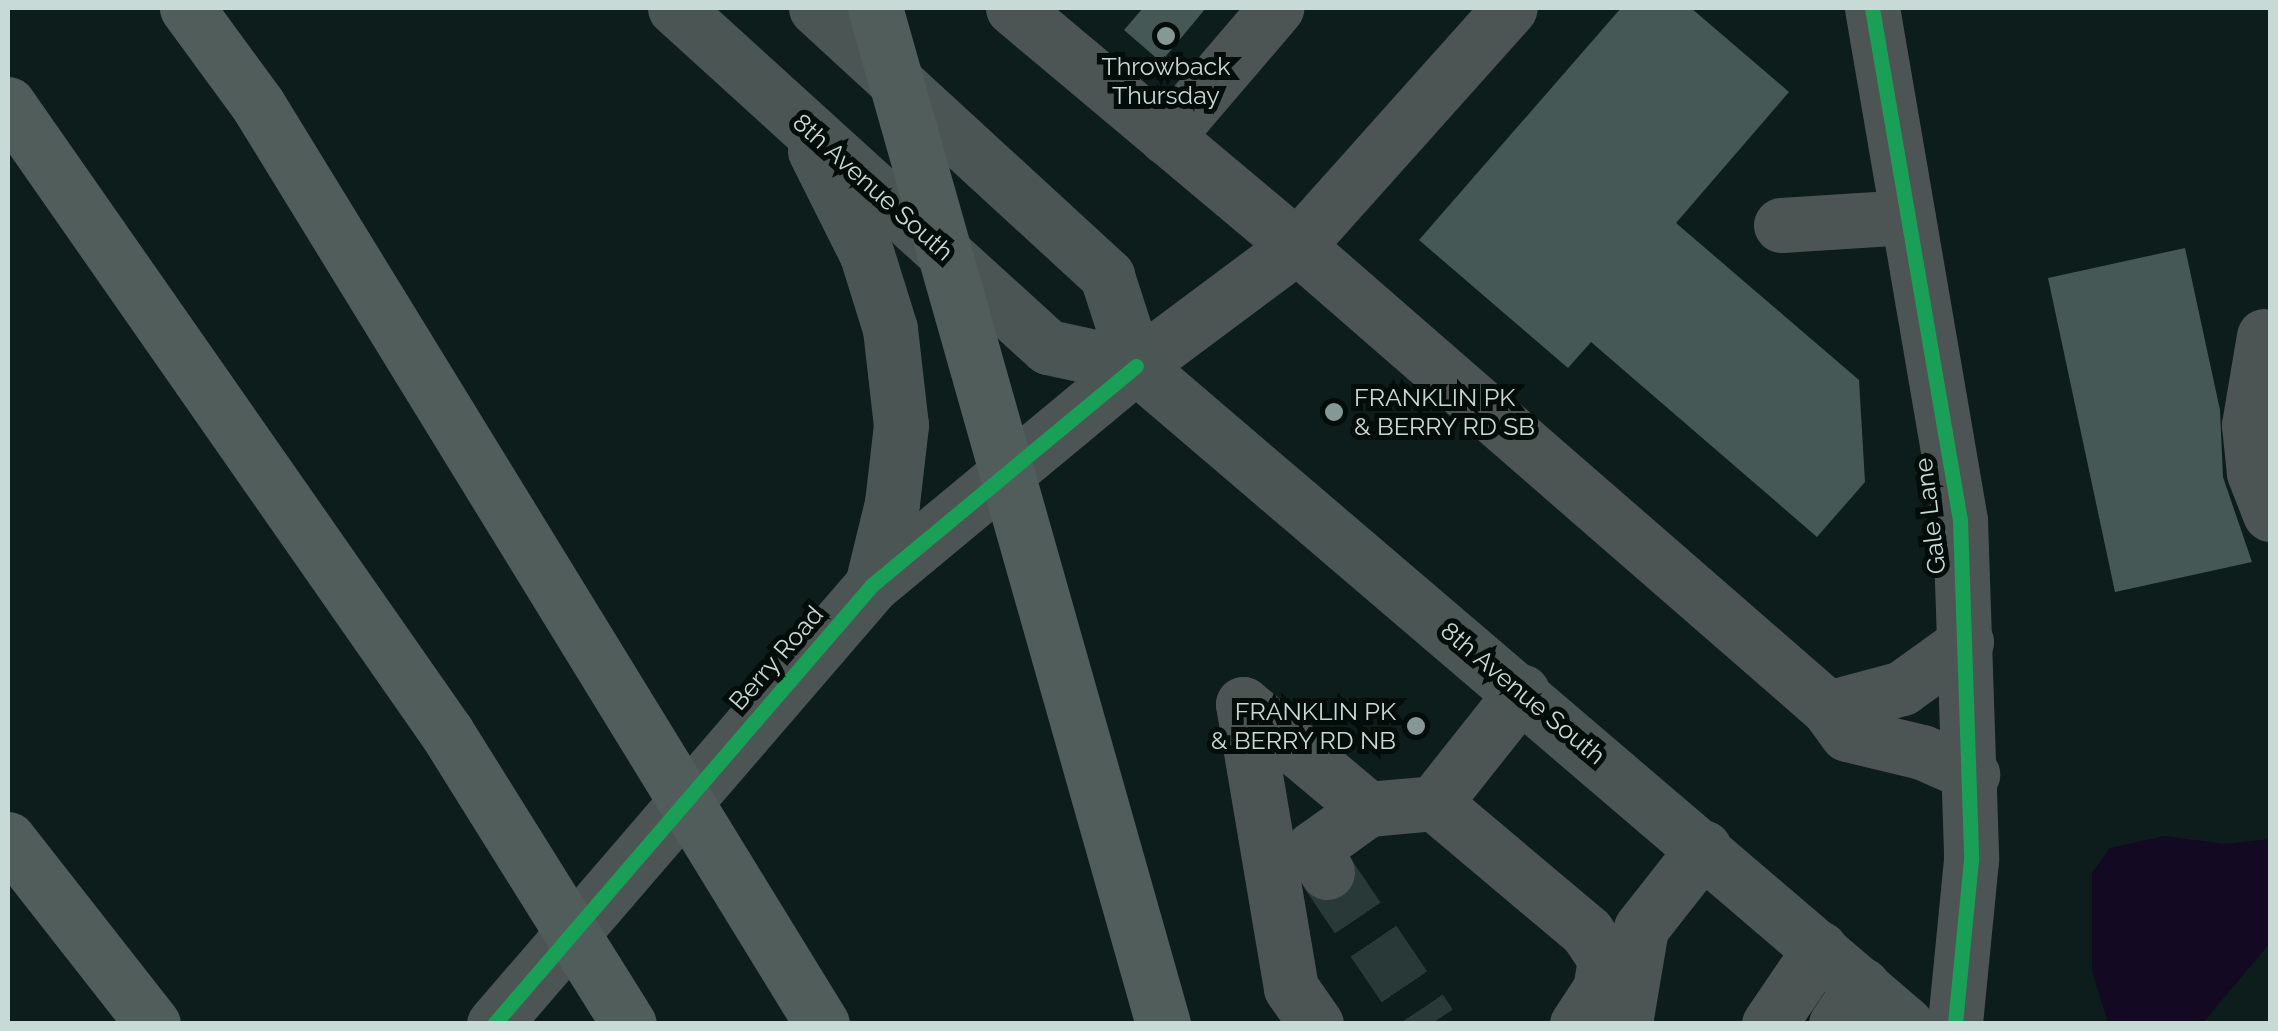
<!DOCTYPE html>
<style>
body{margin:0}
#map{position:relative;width:2278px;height:1031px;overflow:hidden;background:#0c1d1b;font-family:Raleway,sans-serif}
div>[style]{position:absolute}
.water>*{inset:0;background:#130923}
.building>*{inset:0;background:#465855}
.minor-tunnel>*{height:55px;margin-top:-27.5px;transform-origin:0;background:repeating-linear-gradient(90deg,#283937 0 55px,transparent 0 83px)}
.minor>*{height:55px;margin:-27.5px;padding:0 27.5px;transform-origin:27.5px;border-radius:27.5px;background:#4d5554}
.major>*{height:55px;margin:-27.5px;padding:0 27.5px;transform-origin:27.5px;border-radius:27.5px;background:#4b5654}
.highway>*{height:55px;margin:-27.5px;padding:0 27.5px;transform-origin:27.5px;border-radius:27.5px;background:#505d5b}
.cycleway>*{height:15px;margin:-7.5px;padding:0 7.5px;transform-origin:7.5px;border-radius:7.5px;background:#1a9f57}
.dots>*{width:28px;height:28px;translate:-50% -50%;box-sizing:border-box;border:5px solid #020c09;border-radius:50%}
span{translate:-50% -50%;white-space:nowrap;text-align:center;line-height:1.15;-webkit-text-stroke:10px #020c09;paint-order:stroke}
.poi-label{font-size:25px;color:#c8dad6}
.left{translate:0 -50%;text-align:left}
.right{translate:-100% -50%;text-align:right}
.street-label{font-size:25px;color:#c8dad6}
.frame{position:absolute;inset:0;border:10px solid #c8dad6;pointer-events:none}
</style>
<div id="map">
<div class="water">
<div style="clip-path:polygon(2164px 836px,2226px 844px,2270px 839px,2270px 943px,2203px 1023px,2108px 1023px,2092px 971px,2092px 873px,2110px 848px)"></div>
</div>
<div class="building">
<div style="clip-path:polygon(1143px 8px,1206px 8px,1161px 62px,1124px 30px)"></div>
<div style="clip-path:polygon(1621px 8px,1691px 8px,1789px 92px,1676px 223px,1859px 380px,1865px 482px,1817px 537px,1591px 342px,1568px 368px,1419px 240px)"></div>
<div style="clip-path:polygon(2185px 248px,2220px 410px,2223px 477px,2252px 562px,2115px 592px,2048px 278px)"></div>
</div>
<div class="minor-tunnel">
<div style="left:1327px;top:872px;width:184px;rotate:55.9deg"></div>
</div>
<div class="minor">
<div style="left:1013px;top:8px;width:371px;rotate:40deg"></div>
<div style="left:1297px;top:246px;width:319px;rotate:-48.2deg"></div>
<div style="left:1872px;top:8px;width:520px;rotate:80.25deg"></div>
<div style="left:1960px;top:520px;width:340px;rotate:88.1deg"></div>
<div style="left:1971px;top:860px;width:165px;rotate:95.6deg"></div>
<div style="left:1166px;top:137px;width:170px;rotate:-49.5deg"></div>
<div style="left:1781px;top:225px;width:127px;rotate:-3.6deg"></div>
<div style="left:2264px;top:336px;width:90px;rotate:99.6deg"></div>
<div style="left:2249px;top:425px;width:48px;rotate:84.1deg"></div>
<div style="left:2254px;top:473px;width:44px;rotate:68.7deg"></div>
<div style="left:1828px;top:708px;width:77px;rotate:-15.1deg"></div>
<div style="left:1902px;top:688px;width:79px;rotate:-35.7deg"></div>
<div style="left:1434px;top:803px;width:200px;rotate:40.1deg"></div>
<div style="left:1587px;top:932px;width:32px;rotate:56deg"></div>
<div style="left:1605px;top:959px;width:30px;rotate:99deg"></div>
<div style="left:1600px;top:989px;width:42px;rotate:123.3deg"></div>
<div style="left:1327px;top:872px;width:27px;rotate:-123deg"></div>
<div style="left:1312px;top:849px;width:69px;rotate:-35.5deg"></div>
<div style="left:1626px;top:1017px;width:90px;rotate:-80.4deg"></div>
<div style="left:1641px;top:928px;width:102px;rotate:-51.8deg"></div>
<div style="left:494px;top:1024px;width:579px;rotate:-49.27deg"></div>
<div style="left:872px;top:585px;width:343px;rotate:-39.7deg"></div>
<div style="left:1136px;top:366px;width:201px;rotate:-36.7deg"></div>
<div style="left:1297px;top:246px;width:704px;rotate:41.03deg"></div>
<div style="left:1828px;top:708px;width:32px;rotate:54deg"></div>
<div style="left:1847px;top:734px;width:77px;rotate:13.5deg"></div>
<div style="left:1922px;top:752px;width:55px;rotate:23.7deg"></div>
<div style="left:1316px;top:1024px;width:44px;rotate:-124.8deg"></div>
<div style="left:1291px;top:988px;width:288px;rotate:-99.6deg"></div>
<div style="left:1243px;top:704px;width:163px;rotate:40deg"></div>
<div style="left:1368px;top:809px;width:66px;rotate:-5.2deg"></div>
<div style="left:1434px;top:803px;width:142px;rotate:-51.6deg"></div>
<div style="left:1769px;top:1024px;width:91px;rotate:-55.8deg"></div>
<div style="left:1836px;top:1024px;width:47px;rotate:-56.3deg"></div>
</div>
<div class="major">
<div style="left:675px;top:8px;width:504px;rotate:42.27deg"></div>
<div style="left:1048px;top:347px;width:90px;rotate:12.2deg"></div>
<div style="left:1136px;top:366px;width:1013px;rotate:40.52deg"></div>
<div style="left:816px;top:8px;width:396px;rotate:42.6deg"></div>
<div style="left:1107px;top:276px;width:95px;rotate:72.1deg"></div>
<div style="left:815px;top:151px;width:116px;rotate:63.4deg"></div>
<div style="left:867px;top:255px;width:77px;rotate:72.7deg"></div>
<div style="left:890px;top:329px;width:97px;rotate:83.5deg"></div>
<div style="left:901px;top:425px;width:79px;rotate:96.6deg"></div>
<div style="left:892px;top:503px;width:84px;rotate:103.7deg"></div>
</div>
<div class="highway">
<div style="left:187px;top:8px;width:120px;rotate:53.8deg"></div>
<div style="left:258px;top:105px;width:1078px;rotate:58.46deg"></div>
<div style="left:875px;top:8px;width:1056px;rotate:74.17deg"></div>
<div style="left:8px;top:104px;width:767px;rotate:55.09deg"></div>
<div style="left:447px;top:733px;width:343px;rotate:58deg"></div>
<div style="left:8px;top:839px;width:235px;rotate:51.9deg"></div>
</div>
<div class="cycleway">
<div style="left:1872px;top:8px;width:520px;rotate:80.25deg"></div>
<div style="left:1960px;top:520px;width:340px;rotate:88.1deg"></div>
<div style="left:1971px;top:860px;width:165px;rotate:95.6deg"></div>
<div style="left:494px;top:1024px;width:579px;rotate:-49.27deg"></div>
<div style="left:872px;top:585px;width:343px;rotate:-39.7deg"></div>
</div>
<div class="dots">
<div style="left:1166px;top:36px;background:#869895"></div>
<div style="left:1334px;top:412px;background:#869895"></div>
<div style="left:1416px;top:726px;background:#869895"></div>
</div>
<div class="poi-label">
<span style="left:1166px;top:81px">Throwback<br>Thursday</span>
<span class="left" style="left:1354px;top:412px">FRANKLIN PK<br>&amp; BERRY RD SB</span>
<span class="right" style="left:1396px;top:726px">FRANKLIN PK<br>&amp; BERRY RD NB</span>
</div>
<div class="street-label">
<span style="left:873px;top:187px;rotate:42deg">8th Avenue South</span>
<span style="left:1930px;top:516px;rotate:-97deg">Gale Lane</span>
<span style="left:776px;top:658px;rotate:-49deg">Berry Road</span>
<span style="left:1523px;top:693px;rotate:40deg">8th Avenue South</span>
</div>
<div class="frame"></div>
</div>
